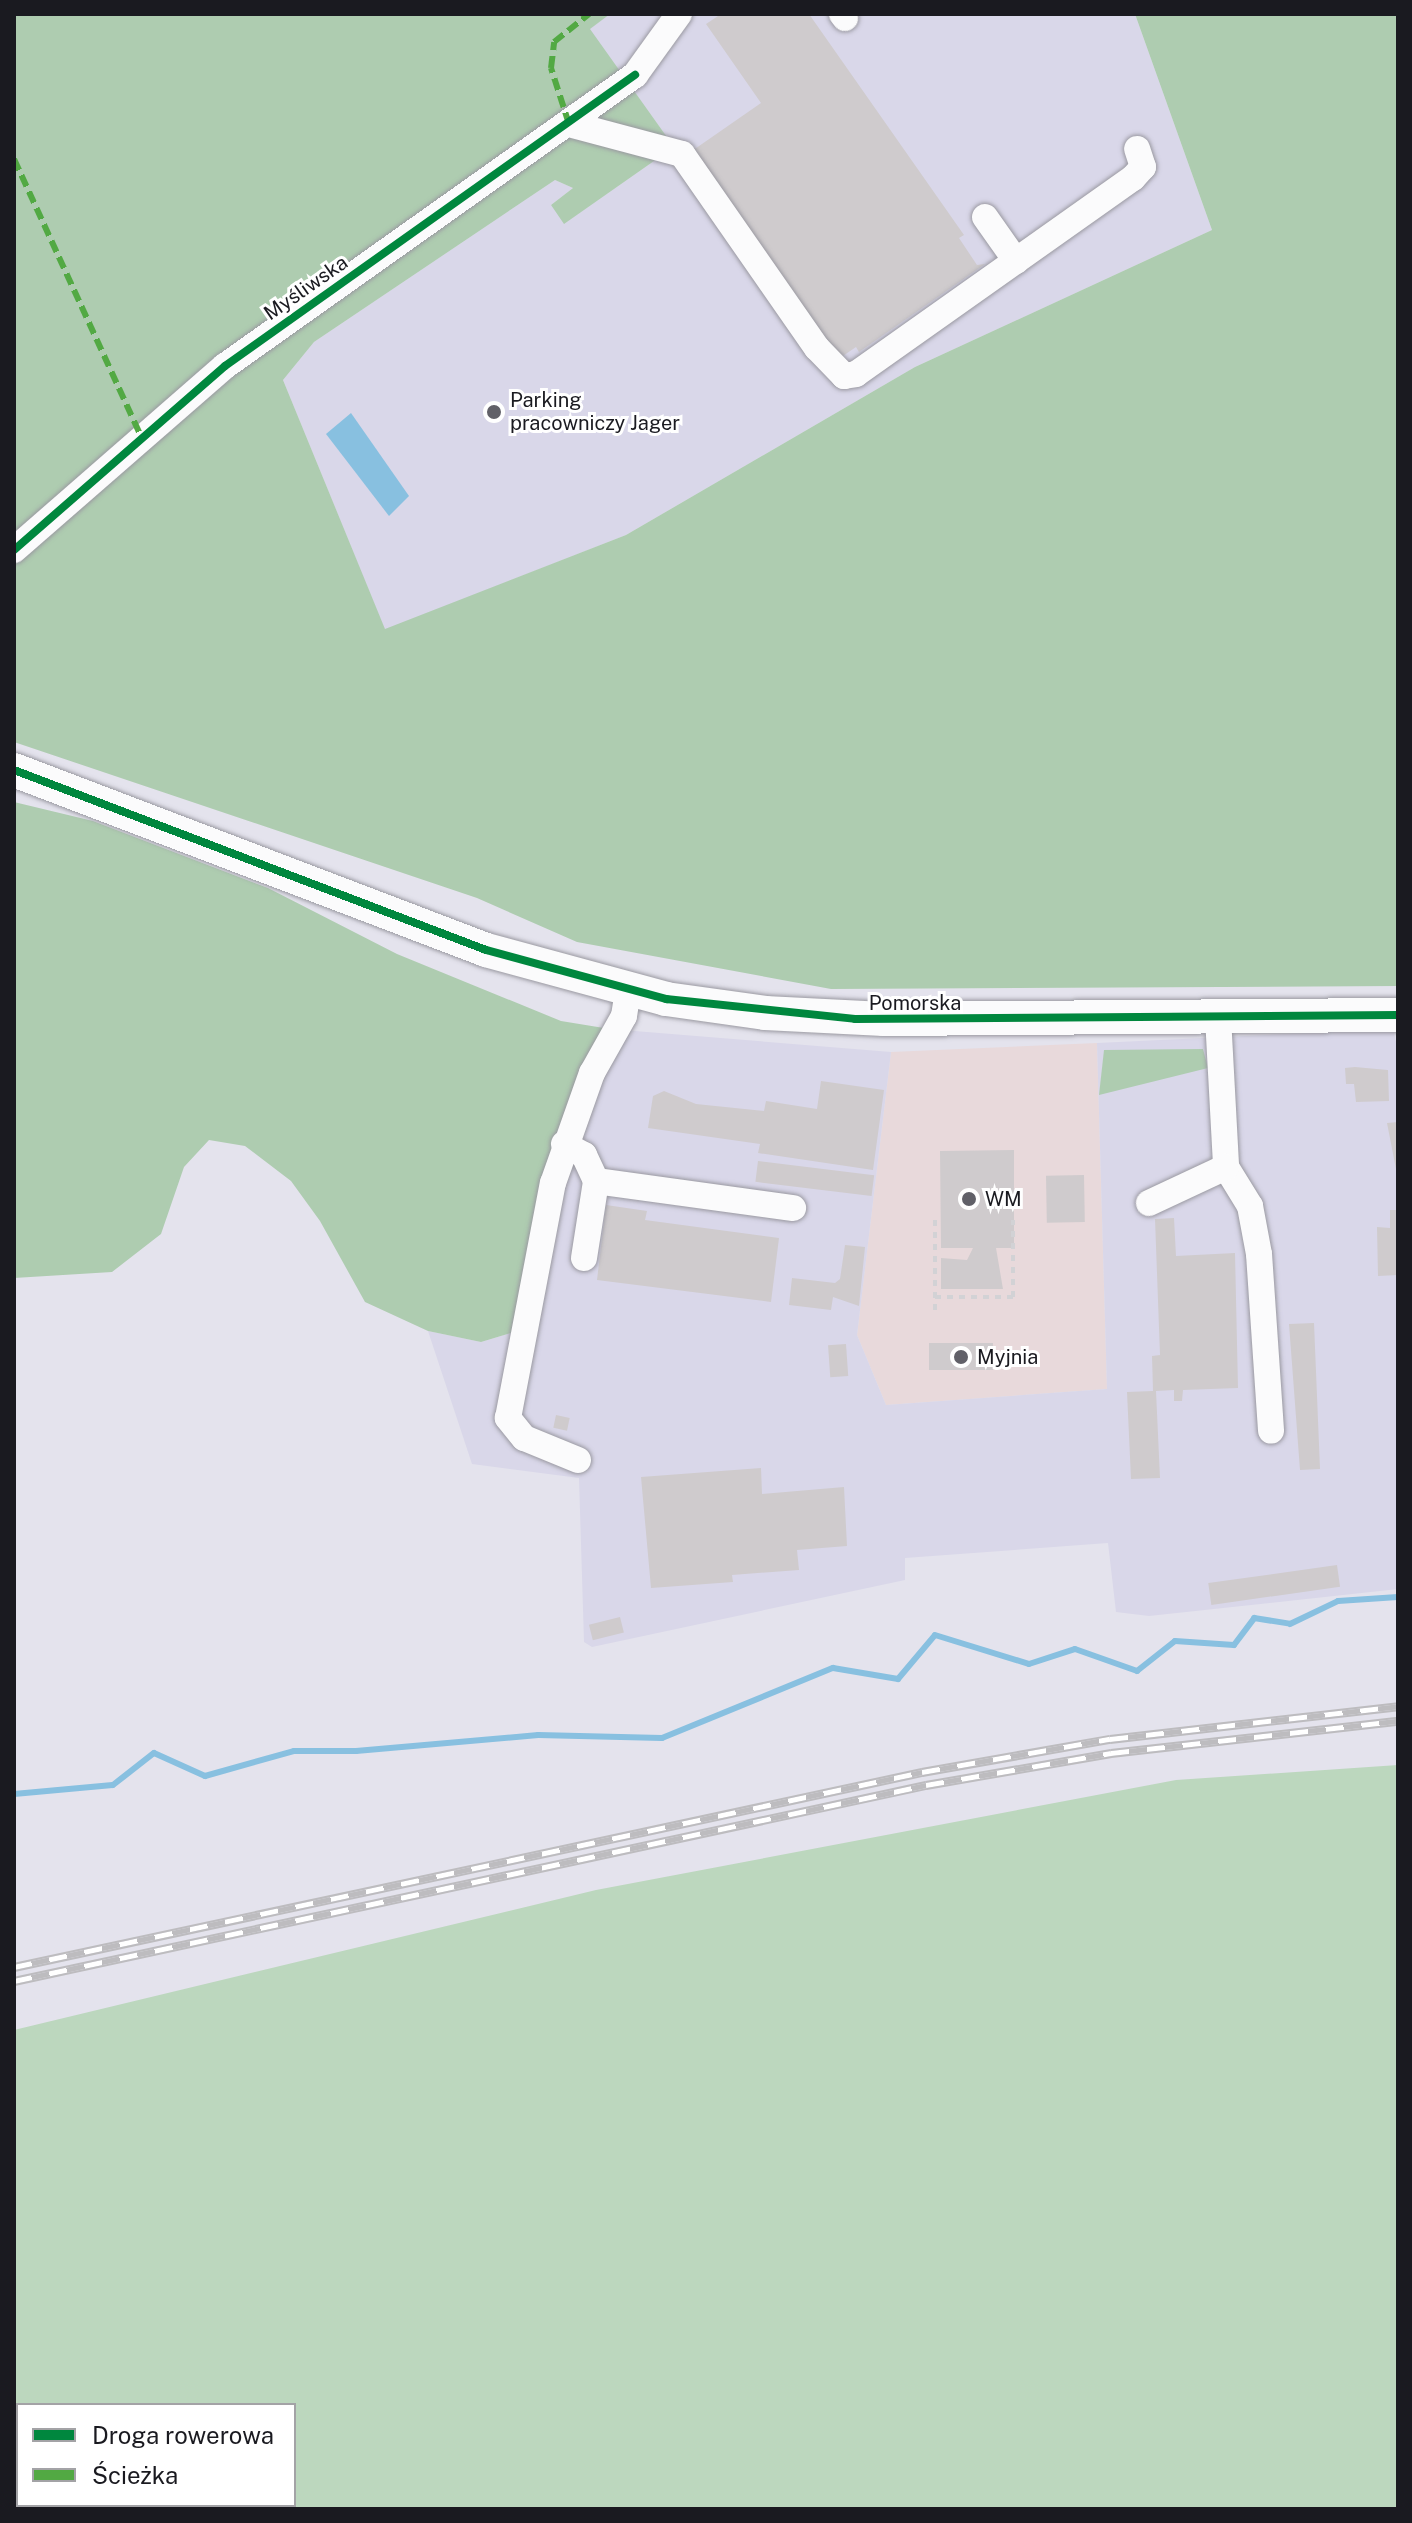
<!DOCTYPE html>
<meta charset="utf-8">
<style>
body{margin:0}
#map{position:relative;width:1412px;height:2523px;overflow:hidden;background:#e4e3ed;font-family:"Public Sans",sans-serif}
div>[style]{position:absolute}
.commercial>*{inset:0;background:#e8d9db}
.built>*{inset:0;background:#d9d7e9}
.green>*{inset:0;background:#bcd7be}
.forest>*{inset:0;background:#aeccb0}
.water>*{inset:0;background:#88c0e0}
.stream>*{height:6px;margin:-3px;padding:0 3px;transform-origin:3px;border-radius:3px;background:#88c0e0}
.building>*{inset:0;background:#cfcbcd;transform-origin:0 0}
.path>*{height:4px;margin-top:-2px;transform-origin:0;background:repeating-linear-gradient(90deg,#d2d2d5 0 6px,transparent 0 12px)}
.roads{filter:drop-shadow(0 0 2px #9a99a1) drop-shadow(0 0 2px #9a99a1)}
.minor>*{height:26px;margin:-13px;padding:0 13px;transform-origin:13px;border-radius:13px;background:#fbfbfc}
.major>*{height:34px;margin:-17px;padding:0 17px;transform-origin:17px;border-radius:17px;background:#fbfbfc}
.rail>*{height:9px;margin-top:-4.5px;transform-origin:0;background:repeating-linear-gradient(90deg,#fff 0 18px,#bdbcbf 0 36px);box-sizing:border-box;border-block:2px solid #bdbcbf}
.quiet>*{height:6px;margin-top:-3px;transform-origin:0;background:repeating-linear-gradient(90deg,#52a943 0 12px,transparent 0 18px)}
.cycleway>*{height:8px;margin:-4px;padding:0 4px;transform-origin:4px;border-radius:4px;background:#00873e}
.dots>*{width:22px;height:22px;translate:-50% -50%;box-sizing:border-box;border:4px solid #fff;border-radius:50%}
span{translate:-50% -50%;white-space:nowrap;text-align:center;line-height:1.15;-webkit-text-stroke:6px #fff;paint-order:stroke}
.street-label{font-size:20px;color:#1a1a20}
.poi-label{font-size:20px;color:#1a1a20}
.left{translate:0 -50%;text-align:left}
.frame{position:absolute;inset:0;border:16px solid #1a1a20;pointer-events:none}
.legend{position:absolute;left:16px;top:2403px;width:280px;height:104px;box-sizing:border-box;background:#fff;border:2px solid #a3a3a6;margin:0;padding:10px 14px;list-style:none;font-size:24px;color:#1a1a20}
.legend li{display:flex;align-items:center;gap:16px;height:40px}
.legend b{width:40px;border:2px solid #a3a3a6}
</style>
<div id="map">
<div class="commercial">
<div style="clip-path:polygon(1097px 1043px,1107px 1389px,886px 1405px,857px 1335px,891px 1052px)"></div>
</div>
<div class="built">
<div style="clip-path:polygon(610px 14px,1135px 14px,1212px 230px,915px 367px,626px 535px,385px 630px,283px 380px,314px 342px,555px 180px,573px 188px,551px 205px,565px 223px,674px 147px,589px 29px)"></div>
<div style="clip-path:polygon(610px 1029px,891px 1052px,857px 1335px,886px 1405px,1107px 1389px,1097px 1043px,1393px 1029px,1398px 1050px,1398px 1589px,1149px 1616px,1116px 1612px,1108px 1543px,905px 1558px,905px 1580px,592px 1647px,584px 1642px,579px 1478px,472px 1464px,428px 1331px,481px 1342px,517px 1331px)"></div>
</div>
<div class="green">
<div style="clip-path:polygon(evenodd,1398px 1765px,1398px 2509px,14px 2509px,14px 2030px,596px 1890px,1176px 1780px,1398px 1765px,18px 2405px,294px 2405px,294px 2505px,18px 2505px,18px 2405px)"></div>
</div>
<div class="forest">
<div style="clip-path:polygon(14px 14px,610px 14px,590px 29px,674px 147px,564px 224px,551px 205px,573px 188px,555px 180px,314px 342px,283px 380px,385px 629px,626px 535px,915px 367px,1212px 230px,1135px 14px,1398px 14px,1398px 986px,831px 989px,577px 942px,477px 898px,14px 742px)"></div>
<div style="clip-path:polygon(14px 802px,93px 821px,268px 888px,397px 954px,561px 1021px,610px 1029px,517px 1331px,481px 1342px,428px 1331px,365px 1302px,320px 1221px,291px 1181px,245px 1146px,209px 1140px,184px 1167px,161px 1234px,112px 1272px,14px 1278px)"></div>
<div style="clip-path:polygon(1203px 1049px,1208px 1068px,1099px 1095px,1104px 1050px)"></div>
</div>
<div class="water">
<div style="clip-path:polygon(351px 413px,409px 496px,389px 516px,326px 434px)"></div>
</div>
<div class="stream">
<div style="left:14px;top:1794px;width:99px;rotate:-5.2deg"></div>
<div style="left:113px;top:1785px;width:52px;rotate:-38deg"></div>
<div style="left:154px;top:1753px;width:56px;rotate:24.3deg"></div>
<div style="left:205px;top:1776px;width:92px;rotate:-15.7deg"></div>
<div style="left:294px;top:1751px;width:62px"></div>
<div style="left:356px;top:1751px;width:183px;rotate:-5deg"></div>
<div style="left:538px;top:1735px;width:124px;rotate:1.4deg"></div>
<div style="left:662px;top:1738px;width:185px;rotate:-22.3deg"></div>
<div style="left:833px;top:1668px;width:66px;rotate:9.6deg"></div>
<div style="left:898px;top:1679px;width:57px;rotate:-49.9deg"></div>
<div style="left:935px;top:1635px;width:98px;rotate:17.1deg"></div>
<div style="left:1029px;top:1664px;width:48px;rotate:-18.1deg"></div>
<div style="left:1075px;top:1649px;width:66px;rotate:19.5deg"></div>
<div style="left:1137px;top:1671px;width:48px;rotate:-38.3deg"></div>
<div style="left:1175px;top:1641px;width:59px;rotate:3.9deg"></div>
<div style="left:1234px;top:1645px;width:34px;rotate:-53deg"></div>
<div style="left:1254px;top:1618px;width:36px;rotate:9deg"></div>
<div style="left:1290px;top:1624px;width:53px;rotate:-25.6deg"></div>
<div style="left:1338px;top:1601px;width:60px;rotate:-3.8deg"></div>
</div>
<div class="building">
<div style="clip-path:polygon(721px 14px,809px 14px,964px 235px,959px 238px,977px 265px,985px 264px,859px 352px,856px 347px,837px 360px,689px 153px,761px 103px,706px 24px)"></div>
<div style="clip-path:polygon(1355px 1067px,1388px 1070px,1389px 1101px,1356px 1102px,1354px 1084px,1346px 1084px,1345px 1068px)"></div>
<div style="clip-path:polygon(821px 1081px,884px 1090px,873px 1170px,758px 1153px,760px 1144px,648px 1128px,653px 1096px,664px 1091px,696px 1104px,764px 1111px,766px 1101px,817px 1109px)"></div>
<div style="clip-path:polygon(1398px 1122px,1398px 1169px,1396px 1169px,1387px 1123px)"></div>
<div style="clip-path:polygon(1014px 1150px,1014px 1248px,996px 1248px,1003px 1289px,941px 1289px,941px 1258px,967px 1260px,973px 1248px,941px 1248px,940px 1151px)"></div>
<div style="left:758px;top:1161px;width:117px;height:21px;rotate:7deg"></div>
<div style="left:1084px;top:1175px;width:47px;height:38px;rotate:89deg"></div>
<div style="clip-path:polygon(606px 1205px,647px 1211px,645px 1220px,779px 1238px,771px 1302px,597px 1280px)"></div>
<div style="clip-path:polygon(1390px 1210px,1398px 1210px,1398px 1275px,1378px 1276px,1377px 1227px,1390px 1228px)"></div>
<div style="clip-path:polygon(1174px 1218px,1176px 1256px,1235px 1253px,1238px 1388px,1183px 1390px,1182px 1401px,1174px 1401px,1174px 1390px,1156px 1391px,1160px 1478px,1131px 1479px,1127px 1392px,1153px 1391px,1152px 1356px,1160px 1355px,1155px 1219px)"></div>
<div style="clip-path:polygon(845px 1245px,865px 1247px,859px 1306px,833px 1297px,831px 1310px,789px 1305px,792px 1278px,835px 1283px,840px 1279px)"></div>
<div style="clip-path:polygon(1314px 1323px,1320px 1469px,1300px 1470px,1289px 1324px)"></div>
<div style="left:993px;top:1343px;width:27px;height:64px;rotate:90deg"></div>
<div style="left:846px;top:1344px;width:32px;height:18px;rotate:86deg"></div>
<div style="left:556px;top:1415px;width:14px;height:13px;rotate:12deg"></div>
<div style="clip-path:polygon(761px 1468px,762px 1494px,844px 1487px,847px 1546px,797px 1550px,799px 1570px,732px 1575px,733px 1582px,651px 1588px,641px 1477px)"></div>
<div style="left:1337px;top:1565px;width:22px;height:130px;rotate:82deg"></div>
<div style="left:620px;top:1617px;width:16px;height:32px;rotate:76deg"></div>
</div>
<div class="path">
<div style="left:935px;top:1220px;width:94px;rotate:90deg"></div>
<div style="left:935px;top:1297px;width:78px"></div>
<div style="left:1013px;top:1297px;width:77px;rotate:-90deg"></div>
</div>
<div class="roads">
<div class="minor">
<div style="left:842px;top:14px;width:5px;rotate:53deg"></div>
<div style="left:569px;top:124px;width:117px;rotate:14.9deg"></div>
<div style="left:682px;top:154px;width:236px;rotate:55.2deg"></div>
<div style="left:817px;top:348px;width:39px;rotate:46deg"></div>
<div style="left:844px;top:376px;width:12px;rotate:-9deg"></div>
<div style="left:856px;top:374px;width:339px;rotate:-35.3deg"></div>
<div style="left:1133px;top:178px;width:15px;rotate:-48deg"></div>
<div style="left:1143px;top:167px;width:19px;rotate:-108deg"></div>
<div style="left:985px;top:217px;width:54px;rotate:54.8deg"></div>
<div style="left:14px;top:550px;width:280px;rotate:-41.1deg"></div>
<div style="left:225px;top:366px;width:503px;rotate:-35.37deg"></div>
<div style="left:635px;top:75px;width:75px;rotate:-54.2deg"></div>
<div style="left:1218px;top:1017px;width:150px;rotate:86.9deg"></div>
<div style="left:1226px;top:1167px;width:46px;rotate:58.4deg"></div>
<div style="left:1250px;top:1206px;width:49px;rotate:79.4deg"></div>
<div style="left:1259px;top:1254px;width:177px;rotate:86.1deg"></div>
<div style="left:564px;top:1144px;width:23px;rotate:29deg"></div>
<div style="left:584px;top:1155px;width:29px;rotate:65deg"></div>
<div style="left:596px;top:1181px;width:199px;rotate:7.8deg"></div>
<div style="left:1149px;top:1203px;width:85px;rotate:-25.1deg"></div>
<div style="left:584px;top:1258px;width:78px;rotate:-81.1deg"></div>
<div style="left:578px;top:1460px;width:58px;rotate:-157.8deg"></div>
<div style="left:524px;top:1438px;width:26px;rotate:-129deg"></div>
<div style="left:508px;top:1418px;width:239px;rotate:-79.2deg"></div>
<div style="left:553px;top:1183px;width:117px;rotate:-70.5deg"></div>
<div style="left:592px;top:1073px;width:65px;rotate:-60.7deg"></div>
<div style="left:624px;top:1016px;width:25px;rotate:-81deg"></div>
</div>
<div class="major">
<div style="left:14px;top:770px;width:505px;rotate:20.87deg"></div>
<div style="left:486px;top:950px;width:187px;rotate:15.2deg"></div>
<div style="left:666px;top:999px;width:100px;rotate:8deg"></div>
<div style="left:765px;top:1013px;width:119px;rotate:2.9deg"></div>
<div style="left:884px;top:1019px;width:514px;rotate:-0.45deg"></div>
</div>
</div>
<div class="rail">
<div style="left:14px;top:1967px;width:929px;rotate:-12.12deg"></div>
<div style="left:922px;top:1772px;width:191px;rotate:-10deg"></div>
<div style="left:1110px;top:1739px;width:290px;rotate:-6.5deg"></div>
<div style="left:14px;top:1981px;width:933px;rotate:-12.13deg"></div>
<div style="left:926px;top:1785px;width:188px;rotate:-9.8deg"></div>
<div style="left:1111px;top:1753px;width:289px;rotate:-6.4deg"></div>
</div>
<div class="quiet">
<div style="left:569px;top:124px;width:59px;rotate:-107.8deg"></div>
<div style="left:551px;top:68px;width:26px;rotate:-83deg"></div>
<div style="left:554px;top:42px;width:45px;rotate:-38.7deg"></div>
<div style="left:14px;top:159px;width:305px;rotate:65.4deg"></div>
</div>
<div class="cycleway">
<div style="left:14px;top:550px;width:280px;rotate:-41.1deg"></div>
<div style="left:225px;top:366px;width:503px;rotate:-35.37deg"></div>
<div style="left:14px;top:770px;width:505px;rotate:20.87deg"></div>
<div style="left:486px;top:950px;width:187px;rotate:15.2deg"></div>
<div style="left:666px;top:999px;width:190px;rotate:6deg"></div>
<div style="left:855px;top:1019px;width:543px;rotate:-0.42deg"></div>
</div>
<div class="dots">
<div style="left:494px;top:412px;background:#616068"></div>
<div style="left:969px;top:1199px;background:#616068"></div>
<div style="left:961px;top:1357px;background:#616068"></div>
</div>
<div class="street-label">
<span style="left:306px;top:288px;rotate:-35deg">Myśliwska</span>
<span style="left:915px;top:1003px">Pomorska</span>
</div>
<div class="poi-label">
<span class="left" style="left:510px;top:412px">Parking<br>pracowniczy Jager</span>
<span class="left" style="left:985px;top:1199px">WM</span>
<span class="left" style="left:977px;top:1357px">Myjnia</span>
</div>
<div class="frame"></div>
<ul class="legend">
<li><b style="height:10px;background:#00873e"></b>Droga rowerowa</li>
<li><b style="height:10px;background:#52a943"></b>Ścieżka</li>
</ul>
</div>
